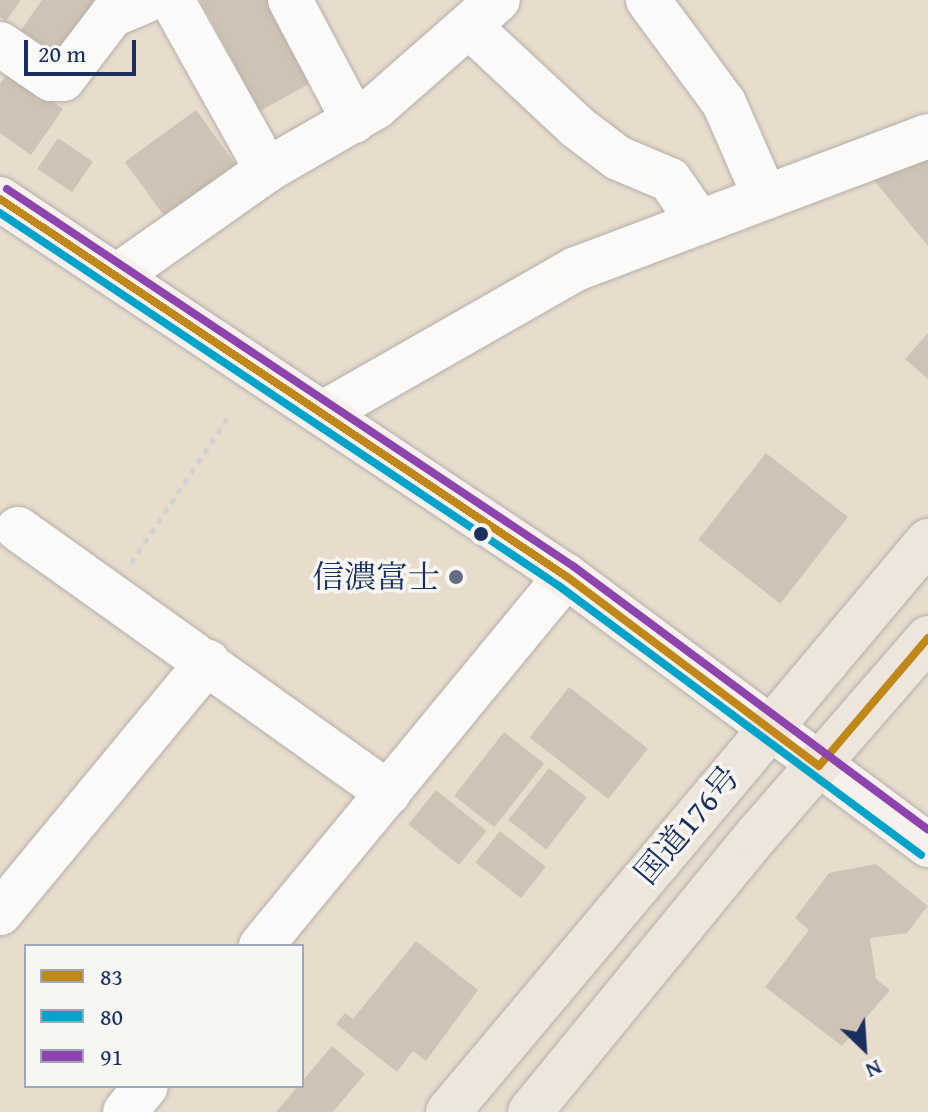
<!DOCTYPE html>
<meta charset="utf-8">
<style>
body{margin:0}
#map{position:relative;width:928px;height:1112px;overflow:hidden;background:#e8ddcd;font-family:"Gentium Book Plus","Noto Serif JP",serif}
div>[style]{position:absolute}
.building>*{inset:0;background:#cfc3b5;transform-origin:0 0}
.path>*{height:5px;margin-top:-2.5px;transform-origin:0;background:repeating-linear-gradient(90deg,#d4d2d1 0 6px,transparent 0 12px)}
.roads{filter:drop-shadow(0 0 2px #b4afaa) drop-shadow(0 0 2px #b4afaa)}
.street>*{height:44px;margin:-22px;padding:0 22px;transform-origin:22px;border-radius:22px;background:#fcfaf8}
.secondary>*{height:44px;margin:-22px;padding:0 22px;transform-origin:22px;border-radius:22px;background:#f6f1ed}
.highway>*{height:44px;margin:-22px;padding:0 22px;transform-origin:22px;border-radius:22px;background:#eee5dc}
.bus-1>*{height:8px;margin:-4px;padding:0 4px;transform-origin:4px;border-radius:4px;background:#c08818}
.bus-2>*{height:8px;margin:-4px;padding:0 4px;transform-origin:4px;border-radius:4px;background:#01a3c8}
.bus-3>*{height:8px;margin:-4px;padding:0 4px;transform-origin:4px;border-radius:4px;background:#8e44ad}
.dots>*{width:22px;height:22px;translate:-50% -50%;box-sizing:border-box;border:4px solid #f6f6f2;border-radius:50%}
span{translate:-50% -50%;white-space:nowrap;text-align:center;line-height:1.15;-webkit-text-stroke:7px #f6f6f2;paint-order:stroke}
.poi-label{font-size:32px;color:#1b2f5e}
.right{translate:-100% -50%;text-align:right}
.street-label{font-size:32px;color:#1b2f5e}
.legend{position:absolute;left:24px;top:944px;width:280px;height:144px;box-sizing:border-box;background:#f6f6f2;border:2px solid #9ea6b7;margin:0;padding:10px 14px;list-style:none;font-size:24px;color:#1b2f5e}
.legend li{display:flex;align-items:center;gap:16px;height:40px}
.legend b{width:40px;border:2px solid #9ea6b7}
.north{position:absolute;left:824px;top:1008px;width:80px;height:80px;-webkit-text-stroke:6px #f6f6f2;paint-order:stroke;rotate:155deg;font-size:22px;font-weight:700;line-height:32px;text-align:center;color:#1b2f5e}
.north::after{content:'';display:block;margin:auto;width:28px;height:36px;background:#1b2f5e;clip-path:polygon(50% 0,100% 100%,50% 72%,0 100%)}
.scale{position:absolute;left:24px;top:40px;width:112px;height:36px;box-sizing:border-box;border:4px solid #1b2f5e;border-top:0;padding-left:10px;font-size:24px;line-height:28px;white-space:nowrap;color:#1b2f5e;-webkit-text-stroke:6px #f6f6f2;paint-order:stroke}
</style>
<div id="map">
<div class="building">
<div style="clip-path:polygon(0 0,21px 0,6px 21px,0 17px)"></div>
<div style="clip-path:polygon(42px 0,102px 0,62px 58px,21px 30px)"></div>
<div style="clip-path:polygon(200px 0,271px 0,314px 81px,260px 111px)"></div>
<div style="clip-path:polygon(9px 71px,63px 109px,31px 155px,0 133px,0 84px)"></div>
<div style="left:196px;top:110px;width:67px;height:88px;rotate:54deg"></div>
<div style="left:58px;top:138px;width:42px;height:37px;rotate:34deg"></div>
<div style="clip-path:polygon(928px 153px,928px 246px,872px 178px)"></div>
<div style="clip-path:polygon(928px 333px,928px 379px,905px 359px)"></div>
<div style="left:766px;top:453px;width:104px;height:110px;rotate:38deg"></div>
<div style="left:569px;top:687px;width:100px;height:64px;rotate:38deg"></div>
<div style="left:504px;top:732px;width:51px;height:81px;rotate:38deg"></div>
<div style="left:549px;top:768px;width:48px;height:66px;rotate:38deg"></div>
<div style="left:436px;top:790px;width:65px;height:44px;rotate:39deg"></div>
<div style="left:500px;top:831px;width:58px;height:40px;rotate:38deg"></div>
<div style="clip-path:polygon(876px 864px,928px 906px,907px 933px,870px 938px,876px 979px,890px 990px,842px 1046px,765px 987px,809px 930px,795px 918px,829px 873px)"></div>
<div style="clip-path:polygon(416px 941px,478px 990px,426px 1061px,413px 1051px,397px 1072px,336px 1024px,345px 1013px,353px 1019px)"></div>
<div style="clip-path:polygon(332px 1046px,365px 1074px,333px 1112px,276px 1112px)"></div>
</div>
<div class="path">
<div style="left:131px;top:563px;width:180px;rotate:-56.3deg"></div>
</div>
<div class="roads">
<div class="street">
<div style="left:172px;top:0;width:195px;rotate:60.8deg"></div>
<div style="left:290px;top:0;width:137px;rotate:62.1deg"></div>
<div style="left:648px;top:0;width:128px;rotate:53.6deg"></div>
<div style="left:724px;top:103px;width:103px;rotate:66.4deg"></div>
<div style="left:471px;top:28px;width:145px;rotate:43deg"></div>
<div style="left:577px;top:127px;width:51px;rotate:37.1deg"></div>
<div style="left:618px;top:158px;width:56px;rotate:22.9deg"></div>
<div style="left:670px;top:180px;width:51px;rotate:55.4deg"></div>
<div style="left:0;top:44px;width:62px;rotate:34.5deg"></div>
<div style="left:51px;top:79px;width:12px"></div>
<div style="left:63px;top:79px;width:81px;rotate:-52.6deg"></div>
<div style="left:112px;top:15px;width:38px;rotate:-23deg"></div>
<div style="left:117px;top:276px;width:184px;rotate:-35.2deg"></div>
<div style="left:267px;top:170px;width:126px;rotate:-30deg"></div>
<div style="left:376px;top:107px;width:162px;rotate:-41.3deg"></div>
<div style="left:325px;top:412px;width:289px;rotate:-29.7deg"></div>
<div style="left:576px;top:269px;width:376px;rotate:-20.7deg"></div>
<div style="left:18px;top:529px;width:455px;rotate:35.5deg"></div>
<div style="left:0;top:913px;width:326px;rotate:-50.4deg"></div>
<div style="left:261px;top:946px;width:480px;rotate:-50.5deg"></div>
<div style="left:125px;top:1112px;width:33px;rotate:-51deg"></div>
</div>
<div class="secondary">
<div style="left:0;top:199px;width:680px;rotate:33.67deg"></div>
<div style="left:566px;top:576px;width:451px;rotate:36.6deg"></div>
</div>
<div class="highway">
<div style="left:448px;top:1112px;width:746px;rotate:-49.95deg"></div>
<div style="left:530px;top:1112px;width:358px;rotate:-50.7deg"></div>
<div style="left:757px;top:835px;width:261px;rotate:-49deg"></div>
</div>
</div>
<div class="bus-1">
<div style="left:0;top:199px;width:680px;rotate:33.67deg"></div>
<div style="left:566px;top:576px;width:316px;rotate:36.9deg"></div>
<div style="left:819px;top:766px;width:168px;rotate:-49.6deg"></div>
</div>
<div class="bus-2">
<div style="left:0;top:213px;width:672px;rotate:33.71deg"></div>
<div style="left:559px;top:586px;width:451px;rotate:36.6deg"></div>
</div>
<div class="bus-3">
<div style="left:7px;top:189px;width:680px;rotate:33.67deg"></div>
<div style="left:573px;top:566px;width:442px;rotate:36.6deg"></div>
</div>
<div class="dots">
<div style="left:481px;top:534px;background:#1b2f5e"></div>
<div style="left:456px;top:577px;background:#636c85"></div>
</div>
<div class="poi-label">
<span class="right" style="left:440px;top:577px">信濃富士</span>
</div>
<div class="street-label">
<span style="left:687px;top:825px;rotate:-50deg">国道176号</span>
</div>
<ul class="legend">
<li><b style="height:10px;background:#c08818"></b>83</li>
<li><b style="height:10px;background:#01a3c8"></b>80</li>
<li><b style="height:10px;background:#8e44ad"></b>91</li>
</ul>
<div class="north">N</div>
<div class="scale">20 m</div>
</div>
